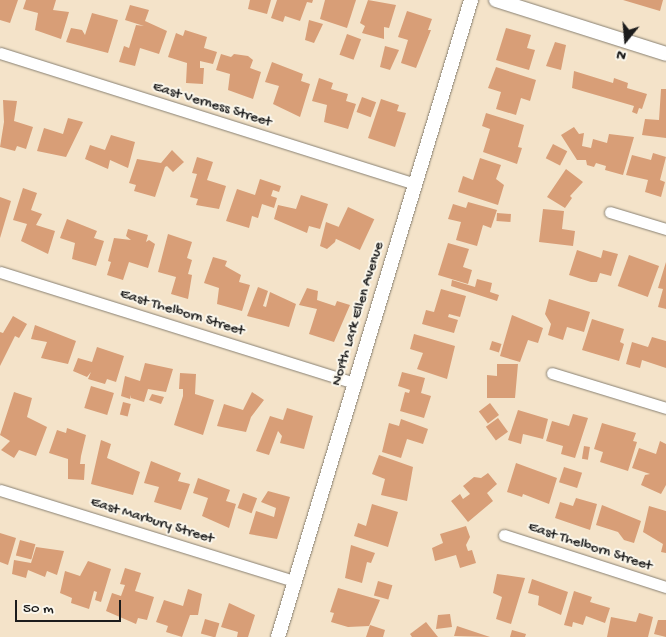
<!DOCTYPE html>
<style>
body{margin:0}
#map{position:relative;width:666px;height:637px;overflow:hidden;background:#f4e3c9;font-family:"Gochi Hand",sans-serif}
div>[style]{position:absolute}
.building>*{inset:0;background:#d89e77;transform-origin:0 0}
.roads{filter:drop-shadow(0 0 1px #888072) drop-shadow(0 0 1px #888072)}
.minor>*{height:11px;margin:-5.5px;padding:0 5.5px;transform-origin:5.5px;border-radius:5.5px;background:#fff}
.tertiary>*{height:14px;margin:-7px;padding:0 7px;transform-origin:7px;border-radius:7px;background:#fff}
span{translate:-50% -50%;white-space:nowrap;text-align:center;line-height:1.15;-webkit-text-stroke:4px #fbf7ec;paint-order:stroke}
.street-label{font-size:15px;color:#1c1c1c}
.north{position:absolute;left:601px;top:15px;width:50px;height:50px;-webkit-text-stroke:4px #fbf7ec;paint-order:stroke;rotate:197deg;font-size:14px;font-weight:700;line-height:20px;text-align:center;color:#1c1c1c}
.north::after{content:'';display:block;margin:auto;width:18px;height:22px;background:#1c1c1c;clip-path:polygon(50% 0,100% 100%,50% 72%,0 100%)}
.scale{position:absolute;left:15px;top:600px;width:106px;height:22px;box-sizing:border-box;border:2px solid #1c1c1c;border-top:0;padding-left:6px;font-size:15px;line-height:18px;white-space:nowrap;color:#1c1c1c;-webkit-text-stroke:4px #fbf7ec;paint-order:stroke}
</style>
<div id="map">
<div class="building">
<div style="clip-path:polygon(0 0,18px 0,10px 23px,0 20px)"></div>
<div style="clip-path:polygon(26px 0,56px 0,53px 10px,69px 12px,61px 39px,35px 30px,38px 13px,23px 9px)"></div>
<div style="clip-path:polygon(250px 0,271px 0,267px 14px,248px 9px)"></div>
<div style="clip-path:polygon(277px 0,313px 0,312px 3px,307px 2px,300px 21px,285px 16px,283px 22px,271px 18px)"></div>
<div style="clip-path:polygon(325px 0,356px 0,347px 28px,320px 19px)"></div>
<div style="clip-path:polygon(368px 0,396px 5px,389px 28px,384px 27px,384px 39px,362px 33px,365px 26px,360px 23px)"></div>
<div style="clip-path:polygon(623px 0,663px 0,660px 11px)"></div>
<div style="clip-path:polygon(130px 5px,149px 10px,145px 21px,167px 31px,159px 54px,140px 48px,135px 66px,119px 62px,124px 46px,129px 48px,136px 25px,144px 26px,125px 20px)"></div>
<div style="clip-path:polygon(407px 11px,432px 19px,428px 30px,431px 30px,416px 68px,401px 63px,408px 40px,398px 37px)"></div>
<div style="clip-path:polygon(92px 13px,118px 20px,108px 53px,66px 42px,71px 28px,82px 30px,85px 35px)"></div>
<div style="clip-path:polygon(309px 20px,323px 24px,314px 43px,305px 40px)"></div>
<div style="clip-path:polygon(506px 28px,531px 35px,527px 48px,535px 50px,529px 70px,496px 60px)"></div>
<div style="clip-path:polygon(185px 30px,207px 37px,204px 48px,217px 52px,213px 64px,200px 61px,200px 68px,204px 68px,203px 84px,186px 83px,187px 63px,168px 57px,176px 33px,183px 36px)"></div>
<div style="left:347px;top:34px;width:15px;height:22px;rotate:20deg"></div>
<div style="clip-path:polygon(555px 42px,566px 45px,561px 70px,546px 66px)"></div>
<div style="clip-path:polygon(385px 46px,399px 50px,390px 70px,380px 67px)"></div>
<div style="clip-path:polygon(221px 54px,231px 57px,234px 54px,248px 56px,253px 60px,250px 68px,261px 72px,253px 99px,228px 90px,230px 74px,216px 70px)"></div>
<div style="clip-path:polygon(272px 62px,303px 74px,301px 81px,310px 84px,300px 117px,273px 104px,279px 86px,265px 82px)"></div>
<div style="clip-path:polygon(496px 67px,536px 80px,530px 101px,521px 98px,516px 115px,496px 109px,501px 92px,488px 88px)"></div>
<div style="clip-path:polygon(574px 71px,613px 83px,614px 78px,628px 83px,627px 88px,647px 94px,642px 109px,639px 108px,637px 114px,632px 112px,634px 106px,572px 88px)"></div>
<div style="clip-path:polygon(319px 78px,333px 83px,331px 89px,348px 94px,346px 101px,356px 104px,348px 129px,324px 122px,327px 105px,312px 101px)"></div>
<div style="clip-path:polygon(661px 89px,666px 89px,666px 138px,642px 135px,645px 119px,659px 120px)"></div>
<div style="left:362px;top:97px;width:15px;height:16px;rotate:20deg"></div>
<div style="clip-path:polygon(381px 99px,399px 105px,397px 111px,406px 113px,395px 147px,368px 138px)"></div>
<div style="clip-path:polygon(3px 100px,17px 101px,14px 121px,33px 127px,26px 149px,17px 146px,15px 151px,0 147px,4px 122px)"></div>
<div style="clip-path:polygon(486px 113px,524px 125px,518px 147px,522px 148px,517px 164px,483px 152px,490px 129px,482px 126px)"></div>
<div style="clip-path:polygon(68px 118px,83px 122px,66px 157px,37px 151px,44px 128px,63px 134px)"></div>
<div style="clip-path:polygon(574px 127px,579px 134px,584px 133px,582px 146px,591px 148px,593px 139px,607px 143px,609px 134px,634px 137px,623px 175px,605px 170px,606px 166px,596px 163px,594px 167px,587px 165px,586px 160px,577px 160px,561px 135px)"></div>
<div style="clip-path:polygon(111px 135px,135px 142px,128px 168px,110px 160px,108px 169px,85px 159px,90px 145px,105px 150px)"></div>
<div style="left:553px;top:144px;width:16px;height:16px;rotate:27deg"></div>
<div style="clip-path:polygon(172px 150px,184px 162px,173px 172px,167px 166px,165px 167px,155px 197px,134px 191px,136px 185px,129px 183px,137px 159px,161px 163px)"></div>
<div style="clip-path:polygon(653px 153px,666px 157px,660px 180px,665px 182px,661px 197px,645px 192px,648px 180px,626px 175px,632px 155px,651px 160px)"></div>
<div style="clip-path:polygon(197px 157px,213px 162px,207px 180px,226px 186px,219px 209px,196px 205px,198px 199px,190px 197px,197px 174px,192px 173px)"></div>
<div style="clip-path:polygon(480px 158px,501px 165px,496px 179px,504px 185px,498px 205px,458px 192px,463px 176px,473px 180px)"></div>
<div style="clip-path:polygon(566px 169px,583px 182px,570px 196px,572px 198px,565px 208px,547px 197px)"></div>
<div style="clip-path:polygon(260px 179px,281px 186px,279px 192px,273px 190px,271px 196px,277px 198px,274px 208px,262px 204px,258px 218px,252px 216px,249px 228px,226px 221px,237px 189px,255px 195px)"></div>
<div style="clip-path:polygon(23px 188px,37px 193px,31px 210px,42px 214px,36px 225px,55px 231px,48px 254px,21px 241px,27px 224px,13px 220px)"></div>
<div style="clip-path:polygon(301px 195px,328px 204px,320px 229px,309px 226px,307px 233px,274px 219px,278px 205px,296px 209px)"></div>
<div style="clip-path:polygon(0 197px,11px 201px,0 238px)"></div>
<div style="clip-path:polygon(468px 202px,497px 210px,491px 228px,483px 225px,477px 246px,456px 240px,461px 222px,448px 219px,453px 204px,466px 208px)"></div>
<div style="left:348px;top:207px;width:29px;height:34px;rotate:25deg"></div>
<div style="clip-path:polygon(543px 209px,564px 211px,562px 229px,575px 231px,573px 246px,539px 242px)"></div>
<div style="left:497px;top:213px;width:14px;height:8px;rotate:4deg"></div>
<div style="clip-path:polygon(67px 219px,97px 231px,94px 238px,104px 241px,96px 266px,72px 259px,75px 243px,60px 238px)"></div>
<div style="clip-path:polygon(326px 222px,339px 227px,335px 242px,327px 249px,320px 246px)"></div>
<div style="clip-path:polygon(128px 229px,148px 235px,146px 242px,149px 240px,155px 244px,148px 268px,129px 262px,123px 280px,107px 275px,111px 262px,108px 261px,114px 238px,131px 240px,126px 236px)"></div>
<div style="clip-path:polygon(168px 234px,192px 242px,187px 258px,192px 260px,188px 274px,192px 275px,188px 299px,171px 294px,176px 277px,158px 272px)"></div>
<div style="clip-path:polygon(448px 243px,469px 249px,463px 267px,472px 270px,468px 284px,438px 275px)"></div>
<div style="clip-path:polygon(577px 250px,601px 258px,603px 250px,618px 254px,611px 276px,600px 273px,597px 282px,591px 282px,569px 275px)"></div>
<div style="left:629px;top:255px;width:32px;height:33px;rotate:20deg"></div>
<div style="clip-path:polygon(213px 257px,227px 261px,225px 266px,241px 275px,239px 282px,250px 285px,242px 311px,217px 304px,219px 288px,204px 283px)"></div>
<div style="clip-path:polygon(666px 262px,666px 309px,658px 307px,663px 289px,658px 288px)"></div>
<div style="clip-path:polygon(477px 279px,492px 283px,490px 292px,499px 295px,497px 301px,451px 286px,452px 280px,475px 287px)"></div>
<div style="clip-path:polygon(258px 287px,268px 291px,263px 306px,266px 307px,270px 292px,296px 304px,289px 327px,247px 316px)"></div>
<div style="clip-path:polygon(307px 288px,318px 291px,317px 300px,335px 306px,337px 301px,350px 305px,334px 342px,309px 334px,317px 309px,299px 305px)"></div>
<div style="clip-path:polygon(441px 289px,466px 296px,460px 317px,449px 314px,448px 317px,458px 320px,454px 333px,422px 324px,426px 310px,434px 312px)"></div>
<div style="clip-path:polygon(549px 299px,590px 312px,584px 332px,567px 327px,563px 340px,548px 335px,551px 324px,545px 314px)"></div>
<div style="clip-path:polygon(512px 315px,543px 328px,538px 343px,528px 340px,520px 362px,500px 356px)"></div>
<div style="clip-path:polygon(13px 316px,27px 324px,19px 338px,15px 336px,0 366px,0 332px,3px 333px)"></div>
<div style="clip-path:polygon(592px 319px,624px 329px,620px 342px,624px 344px,619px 361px,582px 350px)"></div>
<div style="clip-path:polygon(35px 325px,76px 341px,68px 364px,41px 358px,47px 342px,31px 339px)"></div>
<div style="clip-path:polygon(414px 334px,455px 346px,447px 379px,417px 369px,423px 353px,410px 349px)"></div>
<div style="clip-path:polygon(652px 337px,666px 341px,666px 368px,642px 360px,640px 368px,626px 364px,632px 342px,648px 347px)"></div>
<div style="left:492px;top:341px;width:10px;height:9px;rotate:17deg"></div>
<div style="clip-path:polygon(97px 347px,124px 356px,116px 382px,107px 379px,105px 384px,88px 379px,91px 372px,87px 377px,73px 371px,78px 358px,92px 362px)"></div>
<div style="clip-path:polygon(145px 363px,173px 369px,166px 392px,148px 389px,144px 402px,131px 398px,131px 395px,130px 399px,121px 396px,125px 376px,140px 381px)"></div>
<div style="clip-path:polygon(497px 364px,518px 364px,515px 398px,487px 398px,487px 375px,497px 376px)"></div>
<div style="clip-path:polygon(402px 372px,425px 378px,421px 393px,431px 396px,424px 418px,400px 411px,405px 392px,409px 393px,410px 390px,398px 386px)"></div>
<div style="clip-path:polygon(180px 373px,196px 374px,195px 394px,214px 400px,203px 435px,174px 425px,183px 396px,183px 389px,179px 389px)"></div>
<div style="left:91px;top:386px;width:24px;height:23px;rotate:17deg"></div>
<div style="clip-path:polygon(14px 392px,32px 398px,27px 417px,47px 427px,36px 456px,19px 450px,14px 458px,1px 450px,10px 441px,0 435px)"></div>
<div style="clip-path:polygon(252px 392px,264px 400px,251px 417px,246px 432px,217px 426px,224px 404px,243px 410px)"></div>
<div style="clip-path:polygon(152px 394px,164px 397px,161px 404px,149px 400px)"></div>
<div style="left:123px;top:402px;width:8px;height:13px;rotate:14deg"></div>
<div style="left:490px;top:403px;width:15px;height:14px;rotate:53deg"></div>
<div style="clip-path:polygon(287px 408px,313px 416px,304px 449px,280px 443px,282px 436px,278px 431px,269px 455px,256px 451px,270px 416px,283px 420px)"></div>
<div style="clip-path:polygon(518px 410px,548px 419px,543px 439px,523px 434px,521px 444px,508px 440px)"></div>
<div style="clip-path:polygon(573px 414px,588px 418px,575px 458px,561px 454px,563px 446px,546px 441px,552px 421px,569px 426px)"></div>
<div style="left:498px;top:418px;width:17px;height:15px;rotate:54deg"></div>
<div style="clip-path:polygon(401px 419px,428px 429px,423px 444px,407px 439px,401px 458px,382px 452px,389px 423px,399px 426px)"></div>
<div style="clip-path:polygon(602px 423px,636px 433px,633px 441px,637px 442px,628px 471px,600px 462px,603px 452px,594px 449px)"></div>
<div style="clip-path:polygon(67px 428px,86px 435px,81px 456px,80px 464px,85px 464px,84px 480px,68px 479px,68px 459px,49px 453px,57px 430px,66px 433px)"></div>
<div style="clip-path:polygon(101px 440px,111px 444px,107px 458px,140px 472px,133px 495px,91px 484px)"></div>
<div style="clip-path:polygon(660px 441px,666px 444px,666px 485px,661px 494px,641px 485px,645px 475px,650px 474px,632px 468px,639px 448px,656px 454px)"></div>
<div style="left:584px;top:446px;width:6px;height:13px;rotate:9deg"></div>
<div style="clip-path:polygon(379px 455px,413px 467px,407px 501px,381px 495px,385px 479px,372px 474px)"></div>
<div style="clip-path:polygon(151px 461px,181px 473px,178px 481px,190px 484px,181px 510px,154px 502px,159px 487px,144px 483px)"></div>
<div style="clip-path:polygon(516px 463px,557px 478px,549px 504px,523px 494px,522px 497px,507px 492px)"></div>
<div style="left:564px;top:467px;width:19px;height:16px;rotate:18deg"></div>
<div style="clip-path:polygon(488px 473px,497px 484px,487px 493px,493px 501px,468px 522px,451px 501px,460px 494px,463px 499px,470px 494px,463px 486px,474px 477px,481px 478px)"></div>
<div style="clip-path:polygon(198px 478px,230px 490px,226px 501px,236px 504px,229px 528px,202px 516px,208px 498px,193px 493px)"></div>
<div style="clip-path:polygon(268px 491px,290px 497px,277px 539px,249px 534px,256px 511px,274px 517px,276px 508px,261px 502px)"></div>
<div style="left:243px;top:493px;width:15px;height:16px;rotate:20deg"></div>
<div style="clip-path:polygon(576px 498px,597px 504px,590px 530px,555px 518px,560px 502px,573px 506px)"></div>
<div style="clip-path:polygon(372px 504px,398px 512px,388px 547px,354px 536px,358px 523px,366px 526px)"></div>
<div style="clip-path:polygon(602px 505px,641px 521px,634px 543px,624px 540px,618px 532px,596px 525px)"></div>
<div style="clip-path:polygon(649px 506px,666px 511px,666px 553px,661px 552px,663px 544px,643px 532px)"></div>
<div style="clip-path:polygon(466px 526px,470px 537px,466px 545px,468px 551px,472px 550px,476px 563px,460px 568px,456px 555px,435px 561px,432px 548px,443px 543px,440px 534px)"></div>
<div style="clip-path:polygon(0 533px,16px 538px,8px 565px,0 562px)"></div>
<div style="left:20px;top:540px;width:16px;height:16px;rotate:15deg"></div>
<div style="clip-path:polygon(351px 545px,375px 553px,371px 563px,367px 562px,362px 583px,345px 578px)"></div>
<div style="clip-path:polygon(36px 547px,64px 551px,57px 575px,47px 571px,45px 577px,28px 570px,26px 578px,12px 574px,14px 560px,31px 563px)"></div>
<div style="clip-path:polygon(88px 561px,111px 569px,101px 602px,95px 600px,97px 592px,94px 591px,89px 609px,71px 603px,72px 598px,60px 593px,65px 571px,80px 576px)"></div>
<div style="clip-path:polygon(125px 568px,141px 573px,135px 591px,154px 597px,147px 620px,138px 618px,136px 624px,106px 611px,112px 593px,121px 596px,125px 585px,120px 584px)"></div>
<div style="clip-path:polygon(497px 574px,525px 578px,511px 624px,496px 619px,502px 597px,493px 593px)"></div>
<div style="clip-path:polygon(532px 579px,568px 592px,561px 615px,538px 605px,539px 596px,528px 593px)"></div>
<div style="left:378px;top:581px;width:15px;height:15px;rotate:16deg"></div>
<div style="clip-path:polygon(338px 588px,380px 600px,369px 626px,348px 627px,331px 622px,334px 613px,330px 612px)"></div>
<div style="clip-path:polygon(188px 589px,202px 594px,198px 615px,190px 615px,182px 637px,166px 632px,168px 626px,156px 622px,164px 600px,183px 606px)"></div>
<div style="clip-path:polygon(574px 591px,592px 597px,590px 602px,610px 608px,605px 623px,586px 616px,583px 625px,573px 622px,572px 627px,564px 625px)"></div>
<div style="clip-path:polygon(229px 603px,255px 615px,248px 637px,237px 637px,238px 632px,221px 627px)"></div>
<div style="clip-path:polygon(639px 613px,653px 617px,648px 637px,607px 637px,611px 617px,636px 622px)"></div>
<div style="clip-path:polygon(450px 614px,452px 627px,436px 629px,438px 615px)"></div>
<div style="left:205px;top:619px;width:15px;height:15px;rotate:16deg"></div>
<div style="clip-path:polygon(658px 620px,666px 620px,666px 637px,654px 634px)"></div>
<div style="clip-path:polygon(426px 622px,438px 637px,412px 637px,410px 634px)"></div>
<div style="clip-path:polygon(370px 625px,385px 630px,383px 637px,366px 637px)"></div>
<div style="clip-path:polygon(457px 626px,490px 637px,454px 636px)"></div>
<div style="clip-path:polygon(512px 630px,526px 634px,525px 637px,510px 637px)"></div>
</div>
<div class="roads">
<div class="minor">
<div style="left:0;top:53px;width:435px;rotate:17.5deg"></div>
<div style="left:610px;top:212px;width:59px;rotate:16.9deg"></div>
<div style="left:0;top:272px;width:371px;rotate:17.4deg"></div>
<div style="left:552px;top:373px;width:119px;rotate:17.1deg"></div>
<div style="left:0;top:490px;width:308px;rotate:17.2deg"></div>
<div style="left:504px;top:535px;width:170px;rotate:17.8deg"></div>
</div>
<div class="tertiary">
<div style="left:496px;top:0;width:178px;rotate:17.6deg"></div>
<div style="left:278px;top:637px;width:666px;rotate:-73.14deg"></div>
</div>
</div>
<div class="street-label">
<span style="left:212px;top:105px;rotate:17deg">East Verness Street</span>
<span style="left:182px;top:313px;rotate:17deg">East Thelborn Street</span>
<span style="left:358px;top:314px;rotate:-73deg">North Lark Ellen Avenue</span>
<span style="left:152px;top:521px;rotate:17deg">East Marbury Street</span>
<span style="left:590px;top:547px;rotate:18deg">East Thelborn Street</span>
</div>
<div class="north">N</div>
<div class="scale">50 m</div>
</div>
